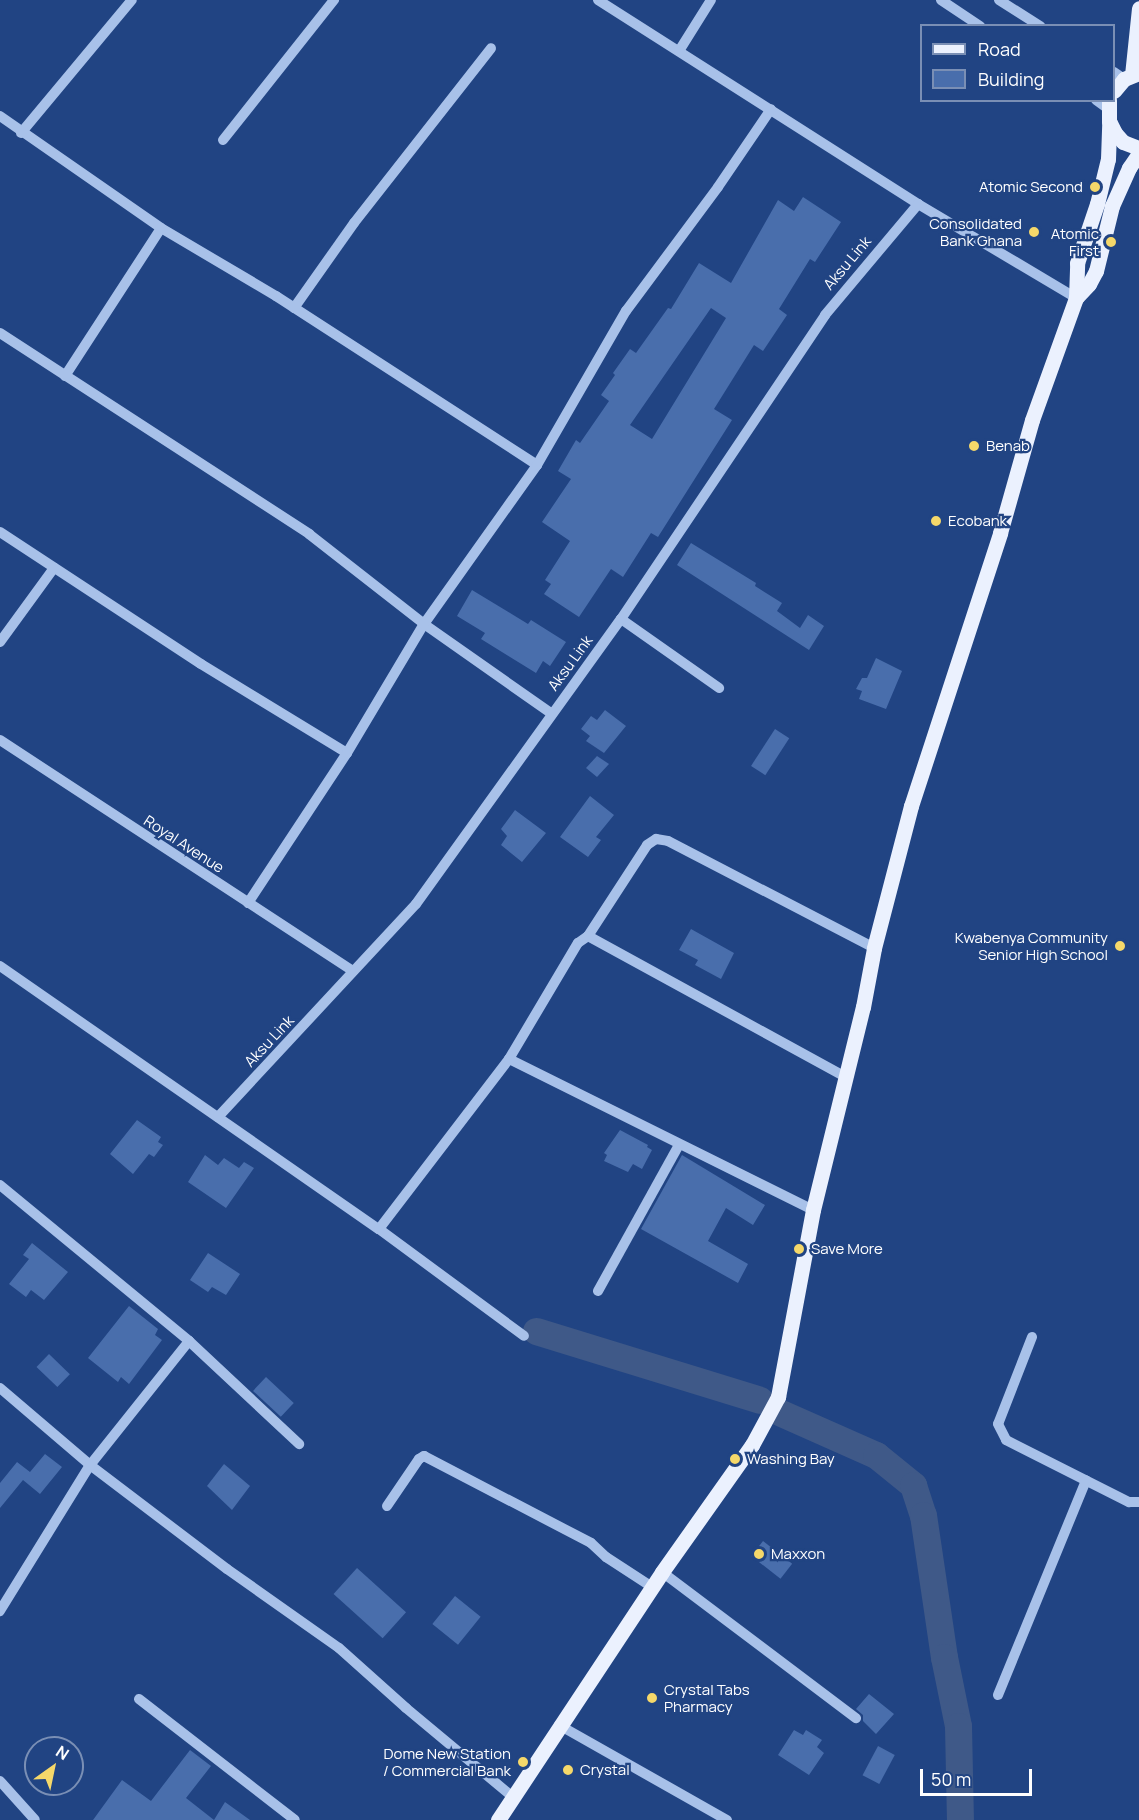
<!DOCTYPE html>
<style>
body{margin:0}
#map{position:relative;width:1139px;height:1820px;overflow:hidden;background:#214483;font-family:Manrope,sans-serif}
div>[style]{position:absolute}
.river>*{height:27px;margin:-13.5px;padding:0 13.5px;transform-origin:13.5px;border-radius:13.5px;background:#3f5988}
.building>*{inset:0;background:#496eac;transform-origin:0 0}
.minor>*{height:10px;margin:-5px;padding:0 5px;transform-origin:5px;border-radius:5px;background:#a8c1e9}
.major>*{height:15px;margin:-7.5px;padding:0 7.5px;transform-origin:7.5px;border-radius:7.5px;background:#ebf1fe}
.dots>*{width:16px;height:16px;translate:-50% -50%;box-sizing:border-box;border:3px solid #214483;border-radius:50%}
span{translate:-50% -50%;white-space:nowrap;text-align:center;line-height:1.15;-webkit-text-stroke:4.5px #214483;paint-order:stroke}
.poi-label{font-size:15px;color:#fff}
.right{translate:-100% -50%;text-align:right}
.left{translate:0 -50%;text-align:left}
.street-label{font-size:15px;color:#fff}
.legend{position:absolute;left:920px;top:24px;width:195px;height:78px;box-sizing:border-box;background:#214483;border:2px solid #7a8fb5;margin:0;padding:8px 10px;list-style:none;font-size:18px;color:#fff}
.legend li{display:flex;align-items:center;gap:12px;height:30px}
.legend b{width:30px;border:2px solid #7a8fb5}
.north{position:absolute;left:24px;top:1736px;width:60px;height:60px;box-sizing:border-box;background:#214483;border:2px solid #7a8fb5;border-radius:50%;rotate:33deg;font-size:16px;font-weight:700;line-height:24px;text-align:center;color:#fff}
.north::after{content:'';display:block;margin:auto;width:21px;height:27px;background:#f5d86a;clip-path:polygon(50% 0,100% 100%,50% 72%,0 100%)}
.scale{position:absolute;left:920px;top:1769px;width:112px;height:27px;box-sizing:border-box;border:3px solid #fff;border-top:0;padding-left:8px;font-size:18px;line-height:21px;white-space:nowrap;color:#fff;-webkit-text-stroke:4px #214483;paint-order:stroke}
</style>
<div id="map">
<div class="river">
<div style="left:536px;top:1331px;width:234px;rotate:17.1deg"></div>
<div style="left:781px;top:1413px;width:104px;rotate:23.9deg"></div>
<div style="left:876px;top:1455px;width:48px;rotate:39deg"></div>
<div style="left:913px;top:1485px;width:32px;rotate:72deg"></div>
<div style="left:923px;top:1515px;width:144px;rotate:81.6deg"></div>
<div style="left:944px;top:1657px;width:70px;rotate:78.5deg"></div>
<div style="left:958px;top:1726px;width:94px;rotate:88.8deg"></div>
</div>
<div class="building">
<div style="clip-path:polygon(evenodd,803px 197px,841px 222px,815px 262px,810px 259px,779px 309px,787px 315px,763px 351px,754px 345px,714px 409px,732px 420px,658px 537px,651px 533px,623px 577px,611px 569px,579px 617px,544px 594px,551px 584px,545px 580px,570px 541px,542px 522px,571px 479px,558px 471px,576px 440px,580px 443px,609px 401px,601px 395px,615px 375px,613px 373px,630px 349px,636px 353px,668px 308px,671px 309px,699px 263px,731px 283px,778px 200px,794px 211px,803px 197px,711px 308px,726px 318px,652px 439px,630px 425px,711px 308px)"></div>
<div style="clip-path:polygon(691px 543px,756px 583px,755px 586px,782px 603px,777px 611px,800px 628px,808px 615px,824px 626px,809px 650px,677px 565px)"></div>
<div style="clip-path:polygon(472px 590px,528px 624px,531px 620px,566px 642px,550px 666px,543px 661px,536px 673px,481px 639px,485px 633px,457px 616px)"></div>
<div style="clip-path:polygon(876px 658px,902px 671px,886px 709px,859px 699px,862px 691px,856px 689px,862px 678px,867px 678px)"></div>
<div style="clip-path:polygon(605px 710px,626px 726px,604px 753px,586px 741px,590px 736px,581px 729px,591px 716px,597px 720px)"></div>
<div style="left:775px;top:729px;width:17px;height:44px;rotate:33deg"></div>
<div style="clip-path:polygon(597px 756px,609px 764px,597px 777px,586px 768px)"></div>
<div style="clip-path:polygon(590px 796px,614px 815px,596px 837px,601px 840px,588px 857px,560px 837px)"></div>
<div style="clip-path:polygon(515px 810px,546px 833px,522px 862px,501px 845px,507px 836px,501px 829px)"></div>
<div style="clip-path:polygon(691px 929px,734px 953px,721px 979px,695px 965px,698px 960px,679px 950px)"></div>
<div style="clip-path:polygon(137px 1120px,161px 1137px,158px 1142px,163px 1145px,154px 1157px,149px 1154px,133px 1174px,110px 1154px)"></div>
<div style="clip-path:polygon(620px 1130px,648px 1145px,647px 1147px,652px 1150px,642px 1169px,633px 1164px,628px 1172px,604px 1161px,607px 1155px,604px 1153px)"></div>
<div style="clip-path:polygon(205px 1155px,218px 1165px,224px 1158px,239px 1168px,244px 1162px,254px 1168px,226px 1208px,188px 1182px)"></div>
<div style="clip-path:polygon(682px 1155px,765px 1205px,753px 1225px,726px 1208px,708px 1241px,748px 1264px,738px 1283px,641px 1229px)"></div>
<div style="clip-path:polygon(32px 1243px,68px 1272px,44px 1300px,31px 1290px,26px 1297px,9px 1284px,29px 1259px,23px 1255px)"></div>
<div style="clip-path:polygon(208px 1253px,240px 1274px,226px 1295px,212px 1287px,208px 1292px,190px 1280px)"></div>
<div style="clip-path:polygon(129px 1306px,158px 1329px,155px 1335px,162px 1340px,129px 1384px,121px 1377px,118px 1382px,88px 1358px)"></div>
<div style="left:49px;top:1354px;width:29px;height:18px;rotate:44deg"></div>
<div style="left:266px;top:1377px;width:38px;height:19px;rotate:43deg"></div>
<div style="clip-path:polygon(45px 1454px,62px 1467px,40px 1494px,23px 1480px,0 1508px,0 1483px,17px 1462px,30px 1472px)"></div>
<div style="clip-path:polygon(224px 1464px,250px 1486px,232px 1510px,207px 1486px)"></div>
<div style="left:763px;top:1541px;width:37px;height:19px;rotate:38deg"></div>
<div style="left:357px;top:1568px;width:66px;height:35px;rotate:42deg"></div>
<div style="left:455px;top:1596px;width:33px;height:36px;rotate:39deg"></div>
<div style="clip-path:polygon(869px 1694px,894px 1714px,876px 1734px,863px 1721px,863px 1715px,856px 1709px)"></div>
<div style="clip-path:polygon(794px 1730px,803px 1735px,806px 1730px,822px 1740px,817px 1747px,824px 1753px,809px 1775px,778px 1755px)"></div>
<div style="left:878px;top:1746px;width:19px;height:33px;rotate:28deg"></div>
<div style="clip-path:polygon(190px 1750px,211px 1766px,186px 1798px,214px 1820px,225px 1802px,250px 1820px,93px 1820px,122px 1780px,151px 1801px)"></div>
</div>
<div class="minor">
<div style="left:598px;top:0;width:379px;rotate:32.5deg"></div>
<div style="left:918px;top:204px;width:184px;rotate:30.7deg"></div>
<div style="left:941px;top:0;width:47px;rotate:33.7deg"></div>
<div style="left:999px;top:0;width:49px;rotate:32.4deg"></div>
<div style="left:679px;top:51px;width:60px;rotate:-57.9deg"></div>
<div style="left:1114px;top:72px;width:12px;rotate:35deg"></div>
<div style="left:1096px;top:100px;width:14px;rotate:36deg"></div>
<div style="left:0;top:116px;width:196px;rotate:34.8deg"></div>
<div style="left:161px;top:228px;width:134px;rotate:30.6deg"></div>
<div style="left:276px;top:296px;width:311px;rotate:32.9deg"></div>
<div style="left:21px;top:133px;width:173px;rotate:-50.2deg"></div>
<div style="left:223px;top:140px;width:179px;rotate:-51.6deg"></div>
<div style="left:294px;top:308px;width:104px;rotate:-54.8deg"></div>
<div style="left:354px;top:223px;width:222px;rotate:-51.9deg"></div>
<div style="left:0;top:333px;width:369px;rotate:33deg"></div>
<div style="left:309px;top:534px;width:146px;rotate:38deg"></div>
<div style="left:424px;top:624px;width:156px;rotate:35.1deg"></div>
<div style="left:65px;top:376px;width:176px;rotate:-57deg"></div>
<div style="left:0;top:532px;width:240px;rotate:33.3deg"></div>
<div style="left:201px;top:664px;width:171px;rotate:31.4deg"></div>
<div style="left:621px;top:619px;width:120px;rotate:35.1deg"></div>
<div style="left:0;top:642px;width:92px;rotate:-53.9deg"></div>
<div style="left:0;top:740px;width:422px;rotate:33.2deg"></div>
<div style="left:248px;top:903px;width:180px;rotate:-56.6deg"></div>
<div style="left:347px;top:753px;width:150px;rotate:-59.2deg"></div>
<div style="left:424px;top:624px;width:195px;rotate:-54.6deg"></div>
<div style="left:537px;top:465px;width:178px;rotate:-60deg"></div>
<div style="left:626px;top:311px;width:154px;rotate:-53.4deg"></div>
<div style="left:718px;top:187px;width:94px;rotate:-55.8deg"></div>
<div style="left:588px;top:936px;width:108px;rotate:-57deg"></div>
<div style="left:647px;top:845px;width:11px;rotate:-34deg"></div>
<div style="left:656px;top:839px;width:12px;rotate:9deg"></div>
<div style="left:668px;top:841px;width:232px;rotate:27.4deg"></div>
<div style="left:0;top:966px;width:461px;rotate:34.8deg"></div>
<div style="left:379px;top:1229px;width:180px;rotate:36.4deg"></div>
<div style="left:509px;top:1059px;width:135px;rotate:-59.3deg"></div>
<div style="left:578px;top:943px;width:12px;rotate:-35deg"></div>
<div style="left:588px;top:936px;width:295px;rotate:28.7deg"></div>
<div style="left:218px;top:1117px;width:291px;rotate:-47.1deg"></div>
<div style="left:416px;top:904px;width:351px;rotate:-54.3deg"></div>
<div style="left:621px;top:619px;width:366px;rotate:-56.1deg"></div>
<div style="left:825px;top:315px;width:145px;rotate:-50deg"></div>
<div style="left:0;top:1185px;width:245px;rotate:39.5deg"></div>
<div style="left:189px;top:1341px;width:159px;rotate:128.6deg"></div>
<div style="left:90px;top:1465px;width:172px;rotate:37.2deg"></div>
<div style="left:227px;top:1569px;width:137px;rotate:35.2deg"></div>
<div style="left:339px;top:1648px;width:90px;rotate:41.8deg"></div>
<div style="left:406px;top:1708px;width:139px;rotate:39.8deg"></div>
<div style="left:379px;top:1229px;width:214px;rotate:-52.6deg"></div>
<div style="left:509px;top:1059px;width:339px;rotate:26.4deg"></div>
<div style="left:598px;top:1291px;width:167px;rotate:-61deg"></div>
<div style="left:1032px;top:1337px;width:93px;rotate:111.3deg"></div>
<div style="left:998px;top:1424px;width:18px;rotate:63deg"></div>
<div style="left:1006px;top:1440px;width:138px;rotate:26.8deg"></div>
<div style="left:1129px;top:1502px;width:10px"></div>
<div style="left:189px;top:1341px;width:151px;rotate:43.1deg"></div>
<div style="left:0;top:1388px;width:118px;rotate:40.5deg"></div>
<div style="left:90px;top:1465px;width:172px;rotate:121.7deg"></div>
<div style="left:387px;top:1506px;width:57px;rotate:-55.8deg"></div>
<div style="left:419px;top:1459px;width:6px;rotate:-31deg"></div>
<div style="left:424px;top:1456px;width:188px;rotate:27.5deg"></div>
<div style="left:591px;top:1543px;width:21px;rotate:43deg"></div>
<div style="left:606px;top:1557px;width:55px;rotate:33.1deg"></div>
<div style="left:662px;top:1572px;width:243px;rotate:37deg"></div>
<div style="left:998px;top:1695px;width:232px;rotate:-67.7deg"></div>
<div style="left:139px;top:1699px;width:197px;rotate:37.8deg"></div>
<div style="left:559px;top:1725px;width:193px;rotate:29.5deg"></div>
<div style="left:0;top:1781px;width:52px;rotate:48.1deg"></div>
</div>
<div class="major">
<div style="left:1132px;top:75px;width:67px;rotate:-84deg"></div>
<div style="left:1114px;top:91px;width:16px;rotate:-50deg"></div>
<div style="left:1124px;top:79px;width:16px;rotate:-22deg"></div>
<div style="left:1109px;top:100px;width:21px;rotate:90deg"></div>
<div style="left:1109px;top:121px;width:13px;rotate:63deg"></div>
<div style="left:1115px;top:133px;width:12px;rotate:48deg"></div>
<div style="left:1123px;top:142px;width:17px;rotate:21deg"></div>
<div style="left:1076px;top:298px;width:35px;rotate:-88deg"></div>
<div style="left:1077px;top:263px;width:62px;rotate:-71.3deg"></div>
<div style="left:1097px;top:204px;width:46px;rotate:-76.3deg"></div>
<div style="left:1108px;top:159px;width:38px;rotate:-88deg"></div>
<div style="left:498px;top:1820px;width:297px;rotate:-56.5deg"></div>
<div style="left:662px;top:1572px;width:156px;rotate:-54.7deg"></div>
<div style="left:752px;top:1445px;width:55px;rotate:-61.6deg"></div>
<div style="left:778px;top:1397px;width:190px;rotate:-79.4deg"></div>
<div style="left:813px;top:1210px;width:209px;rotate:-76.2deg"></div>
<div style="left:863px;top:1007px;width:60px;rotate:-79.4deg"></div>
<div style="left:874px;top:948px;width:147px;rotate:-75.4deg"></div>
<div style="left:911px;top:806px;width:287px;rotate:-71.9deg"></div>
<div style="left:1000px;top:533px;width:117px;rotate:-74.2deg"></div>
<div style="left:1032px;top:420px;width:130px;rotate:-70.2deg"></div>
<div style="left:1076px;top:298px;width:19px;rotate:-47deg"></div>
<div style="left:1089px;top:284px;width:15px;rotate:-62deg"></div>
<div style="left:1096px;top:271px;width:67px;rotate:-76.2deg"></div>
<div style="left:1112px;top:206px;width:42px;rotate:-65.9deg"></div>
<div style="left:1129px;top:168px;width:18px;rotate:-56deg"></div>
</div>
<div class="dots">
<div style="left:1095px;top:187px;background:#f5d86a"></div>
<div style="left:1034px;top:232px;background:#f5d86a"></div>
<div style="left:1111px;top:242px;background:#f5d86a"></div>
<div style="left:974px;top:446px;background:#f5d86a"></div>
<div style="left:936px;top:521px;background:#f5d86a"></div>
<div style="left:1120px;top:946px;background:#f5d86a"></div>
<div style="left:799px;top:1249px;background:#f5d86a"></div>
<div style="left:735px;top:1459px;background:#f5d86a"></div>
<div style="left:759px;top:1554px;background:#f5d86a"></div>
<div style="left:652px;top:1698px;background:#f5d86a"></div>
<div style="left:523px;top:1762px;background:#f5d86a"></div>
<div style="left:568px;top:1770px;background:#f5d86a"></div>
</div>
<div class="poi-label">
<span class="right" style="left:1083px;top:187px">Atomic Second</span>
<span class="right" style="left:1022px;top:232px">Consolidated<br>Bank Ghana</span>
<span class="right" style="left:1099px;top:242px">Atomic<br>First</span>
<span class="left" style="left:986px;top:446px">Benab</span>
<span class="left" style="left:948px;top:521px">Ecobank</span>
<span class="right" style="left:1108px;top:946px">Kwabenya Community<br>Senior High School</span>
<span class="left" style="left:811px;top:1249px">Save More</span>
<span class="left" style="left:747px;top:1459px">Washing Bay</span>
<span class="left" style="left:771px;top:1554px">Maxxon</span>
<span class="left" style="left:664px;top:1698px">Crystal Tabs<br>Pharmacy</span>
<span class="right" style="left:511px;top:1762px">Dome New Station<br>/ Commercial Bank</span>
<span class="left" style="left:580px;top:1770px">Crystal</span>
</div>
<div class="street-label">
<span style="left:847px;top:263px;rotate:-50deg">Aksu Link</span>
<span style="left:570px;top:663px;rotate:-54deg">Aksu Link</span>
<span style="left:184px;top:844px;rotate:33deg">Royal Avenue</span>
<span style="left:269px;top:1041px;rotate:-47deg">Aksu Link</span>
</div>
<ul class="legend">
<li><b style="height:8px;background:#ebf1fe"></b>Road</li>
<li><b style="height:16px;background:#496eac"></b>Building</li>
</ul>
<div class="north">N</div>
<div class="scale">50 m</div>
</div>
